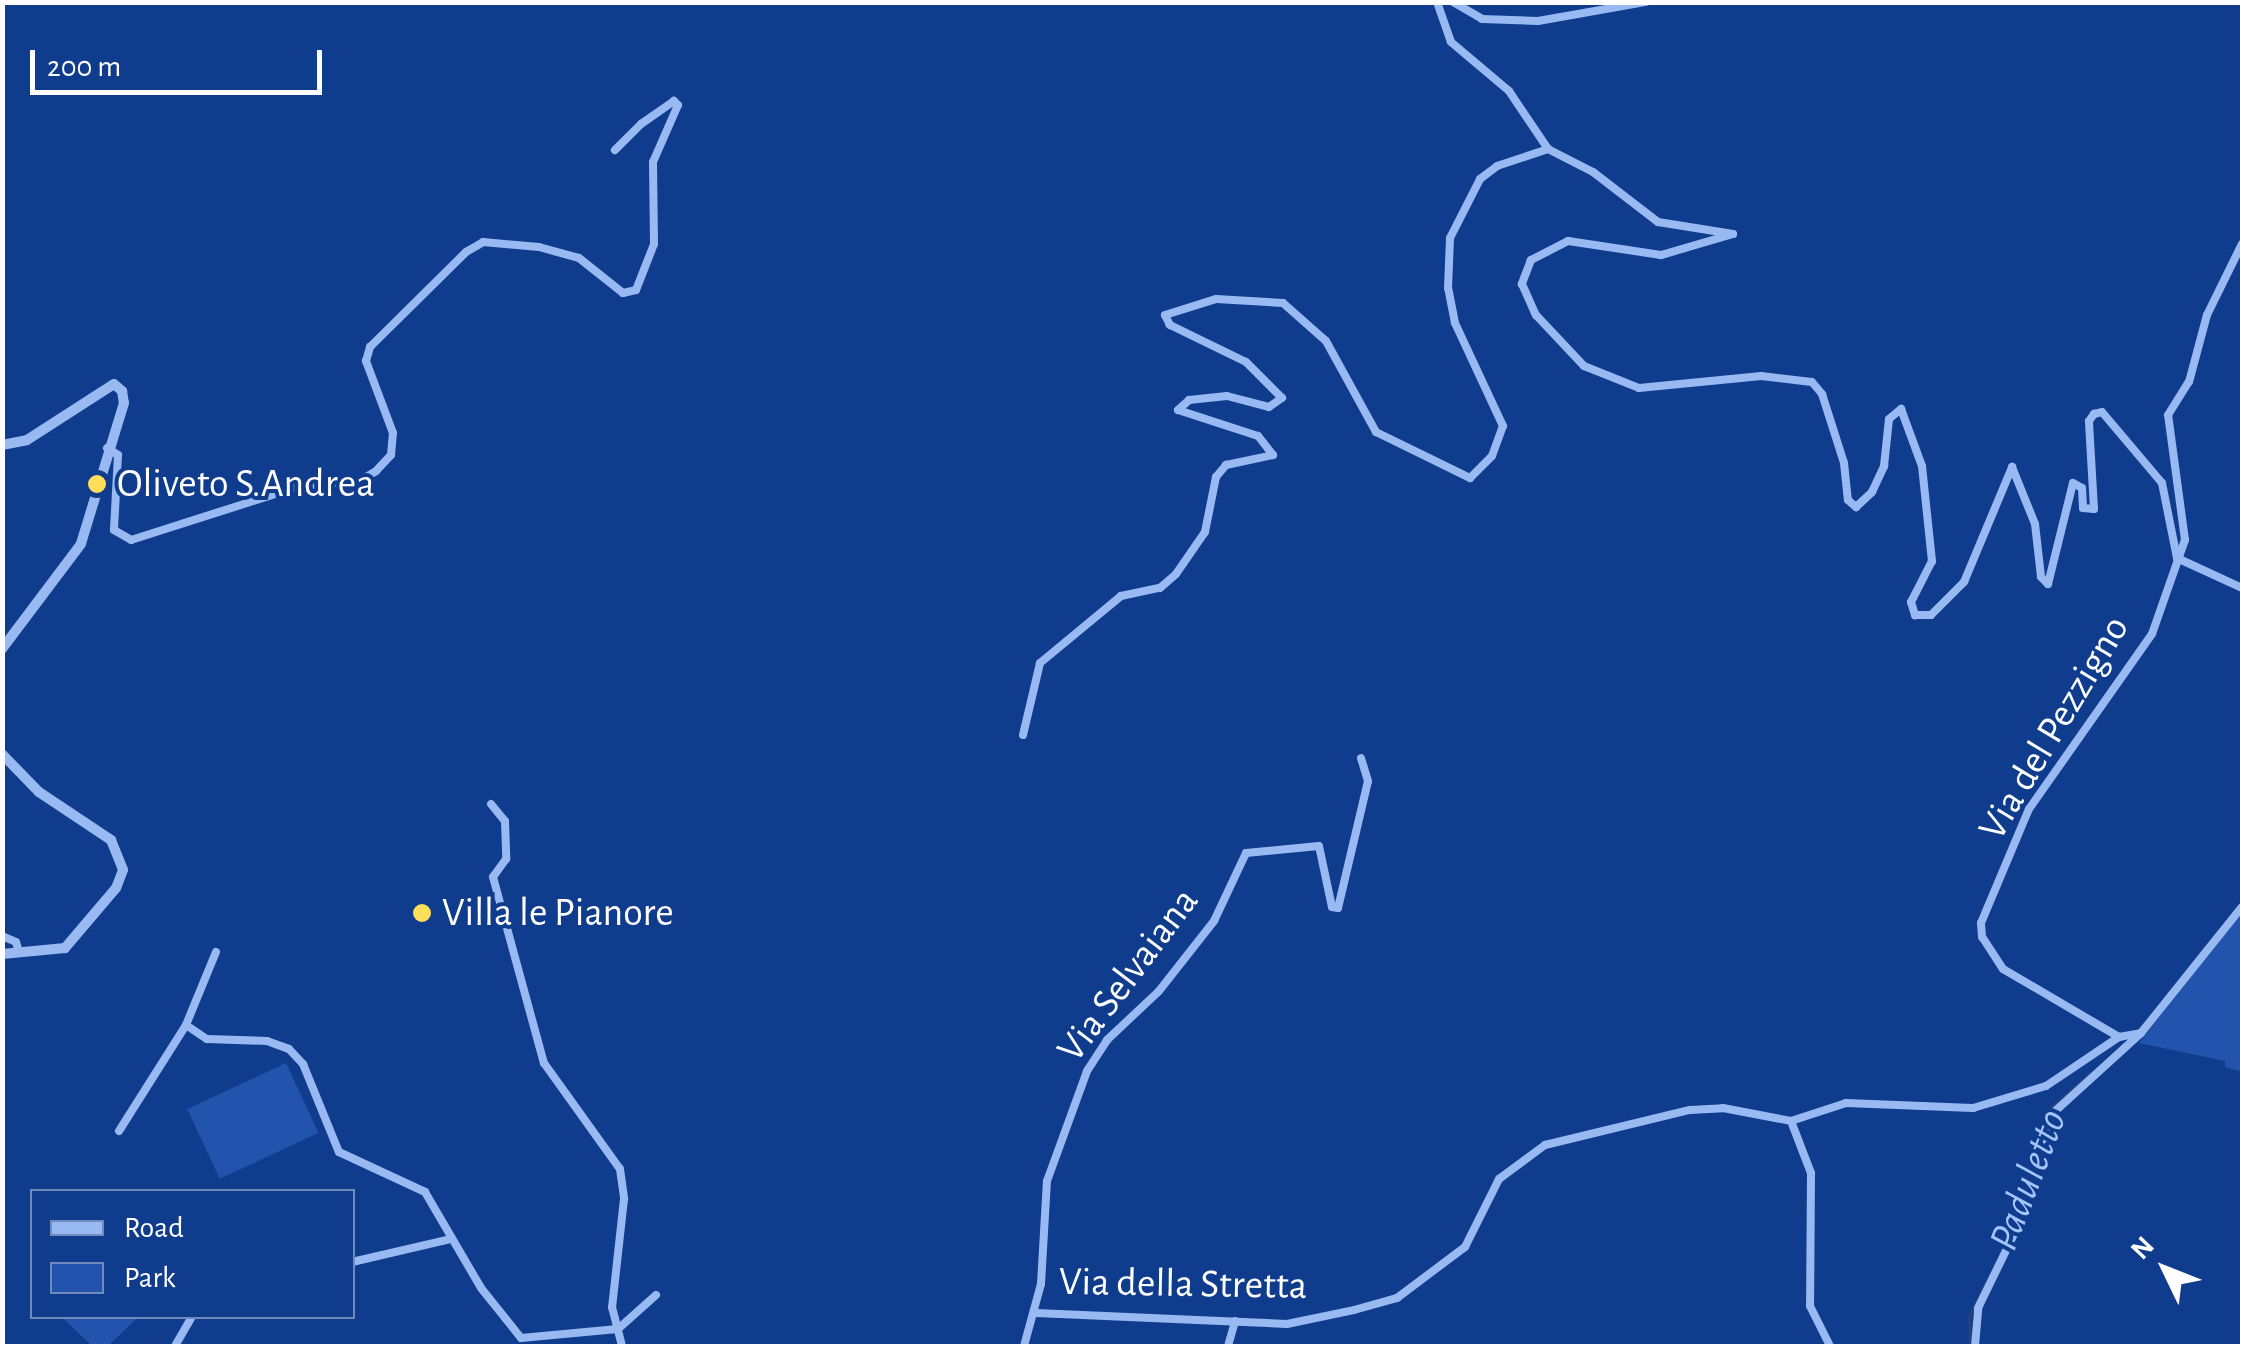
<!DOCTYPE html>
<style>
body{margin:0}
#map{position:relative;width:2245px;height:1349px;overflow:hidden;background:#103c8e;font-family:"Alegreya Sans",sans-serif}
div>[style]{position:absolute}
.green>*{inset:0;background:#2254ad;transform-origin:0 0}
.stream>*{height:2.5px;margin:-1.25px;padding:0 1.25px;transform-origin:1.25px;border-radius:1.25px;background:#234380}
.minor>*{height:8px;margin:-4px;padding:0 4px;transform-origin:4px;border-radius:4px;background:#99b9f2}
.tertiary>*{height:10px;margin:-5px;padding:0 5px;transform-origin:5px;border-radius:5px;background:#99b9f2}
.dots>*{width:28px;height:28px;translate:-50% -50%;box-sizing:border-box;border:5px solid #103c8e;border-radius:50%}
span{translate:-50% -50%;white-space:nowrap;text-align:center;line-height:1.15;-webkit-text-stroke:8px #103c8e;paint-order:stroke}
.poi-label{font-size:40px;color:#fff}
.left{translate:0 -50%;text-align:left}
.street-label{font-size:40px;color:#fff}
.water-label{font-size:42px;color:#a4c4fa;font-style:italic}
.frame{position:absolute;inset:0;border:5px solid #fff;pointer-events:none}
.legend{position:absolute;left:30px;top:1189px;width:325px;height:130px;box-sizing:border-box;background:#103c8e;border:2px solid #708abb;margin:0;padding:12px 18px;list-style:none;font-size:30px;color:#fff}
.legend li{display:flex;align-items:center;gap:20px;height:50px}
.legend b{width:50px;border:2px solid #708abb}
.north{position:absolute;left:2115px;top:1219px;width:100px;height:100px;-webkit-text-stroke:8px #103c8e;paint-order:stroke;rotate:313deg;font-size:28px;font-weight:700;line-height:40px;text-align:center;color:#fff}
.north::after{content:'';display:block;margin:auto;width:35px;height:45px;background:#fff;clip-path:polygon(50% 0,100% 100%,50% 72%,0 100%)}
.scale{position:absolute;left:30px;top:50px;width:292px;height:45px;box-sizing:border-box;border:5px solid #fff;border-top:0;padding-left:12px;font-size:30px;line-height:35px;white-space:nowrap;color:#fff;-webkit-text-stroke:8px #103c8e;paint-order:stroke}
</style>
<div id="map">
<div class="green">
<div style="clip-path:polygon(2242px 912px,2242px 1072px,2225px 1067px,2225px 1061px,2139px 1043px)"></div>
<div style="left:286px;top:1063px;width:77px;height:109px;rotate:65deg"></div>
<div style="clip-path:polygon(62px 1317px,138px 1317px,108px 1346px,92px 1346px)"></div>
</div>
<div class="stream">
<div style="left:2184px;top:974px;width:37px;rotate:-52deg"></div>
<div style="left:2127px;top:1042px;width:31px;rotate:-48deg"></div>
<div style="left:2036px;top:1178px;width:68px;rotate:-80.7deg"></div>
<div style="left:2047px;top:1111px;width:58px;rotate:-40.8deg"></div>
<div style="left:1970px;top:1346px;width:30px;rotate:-92deg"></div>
<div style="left:1969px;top:1316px;width:36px;rotate:-63deg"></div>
</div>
<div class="minor">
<div style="left:1437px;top:2px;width:42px;rotate:70.7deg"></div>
<div style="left:1451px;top:42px;width:76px;rotate:40.2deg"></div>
<div style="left:1509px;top:91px;width:70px;rotate:56.1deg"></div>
<div style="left:1453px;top:2px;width:34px;rotate:30deg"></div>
<div style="left:1482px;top:19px;width:56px;rotate:2deg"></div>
<div style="left:1538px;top:21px;width:110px;rotate:-10deg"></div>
<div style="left:1548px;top:149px;width:51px;rotate:27.1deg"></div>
<div style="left:1593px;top:172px;width:82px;rotate:37.6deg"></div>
<div style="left:1658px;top:222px;width:76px;rotate:9.1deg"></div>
<div style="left:1733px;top:234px;width:75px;rotate:163.7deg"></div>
<div style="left:1661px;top:255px;width:94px;rotate:-171.4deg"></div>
<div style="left:1568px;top:241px;width:42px;rotate:152.8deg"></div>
<div style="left:1531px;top:260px;width:26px;rotate:111deg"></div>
<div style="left:1522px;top:284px;width:34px;rotate:66deg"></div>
<div style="left:1536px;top:315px;width:70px;rotate:46.7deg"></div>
<div style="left:1584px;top:366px;width:59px;rotate:21.8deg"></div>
<div style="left:1639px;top:388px;width:123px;rotate:-5.6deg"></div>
<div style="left:1761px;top:376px;width:51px;rotate:6.7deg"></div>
<div style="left:1812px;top:382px;width:16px;rotate:50deg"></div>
<div style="left:1822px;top:394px;width:72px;rotate:72.3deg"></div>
<div style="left:1844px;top:463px;width:37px;rotate:84deg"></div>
<div style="left:1848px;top:500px;width:11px;rotate:41deg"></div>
<div style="left:1856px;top:507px;width:22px;rotate:-43deg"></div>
<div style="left:1872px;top:492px;width:29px;rotate:-65deg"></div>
<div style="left:1884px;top:466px;width:47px;rotate:-83.9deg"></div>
<div style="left:1889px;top:419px;width:16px;rotate:-40deg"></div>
<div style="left:1901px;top:409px;width:61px;rotate:69.8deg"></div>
<div style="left:1922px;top:466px;width:96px;rotate:84deg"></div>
<div style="left:1932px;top:561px;width:46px;rotate:117.1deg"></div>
<div style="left:1911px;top:602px;width:14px;rotate:73deg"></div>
<div style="left:1915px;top:615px;width:16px"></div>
<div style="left:1931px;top:615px;width:47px;rotate:-45deg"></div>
<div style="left:1964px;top:582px;width:125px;rotate:-67.3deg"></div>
<div style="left:2012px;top:467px;width:61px;rotate:68deg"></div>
<div style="left:2035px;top:524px;width:53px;rotate:83.5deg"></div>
<div style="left:2041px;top:577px;width:10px;rotate:45deg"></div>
<div style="left:2048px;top:584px;width:104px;rotate:-76.1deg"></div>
<div style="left:2073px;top:483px;width:10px;rotate:29deg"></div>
<div style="left:2082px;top:488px;width:20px;rotate:87deg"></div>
<div style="left:2083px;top:508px;width:11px;rotate:5deg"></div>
<div style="left:2094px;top:509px;width:88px;rotate:-93.3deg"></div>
<div style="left:2089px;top:421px;width:9px;rotate:-54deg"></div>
<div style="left:2094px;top:414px;width:8px;rotate:-14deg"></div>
<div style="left:2102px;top:412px;width:93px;rotate:49.8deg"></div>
<div style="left:2162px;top:483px;width:76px;rotate:78.7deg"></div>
<div style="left:107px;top:448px;width:13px;rotate:32deg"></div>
<div style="left:118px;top:455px;width:75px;rotate:93.1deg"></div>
<div style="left:114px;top:530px;width:20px;rotate:30deg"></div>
<div style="left:131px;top:540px;width:177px;rotate:-17.7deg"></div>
<div style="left:300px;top:486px;width:59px;rotate:-4.8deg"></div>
<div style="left:359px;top:481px;width:20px;rotate:-30deg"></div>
<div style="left:376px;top:471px;width:22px;rotate:-47deg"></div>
<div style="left:391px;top:455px;width:22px;rotate:-85deg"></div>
<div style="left:393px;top:433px;width:77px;rotate:-110.6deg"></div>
<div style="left:366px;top:361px;width:15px;rotate:-74deg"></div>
<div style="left:370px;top:347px;width:135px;rotate:-44.7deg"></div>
<div style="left:466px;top:252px;width:20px;rotate:-30deg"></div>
<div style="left:483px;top:242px;width:56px;rotate:5.1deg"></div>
<div style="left:539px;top:247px;width:41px;rotate:15.4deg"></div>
<div style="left:579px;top:258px;width:56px;rotate:38.5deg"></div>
<div style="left:623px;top:293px;width:13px;rotate:-13deg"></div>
<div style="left:636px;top:290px;width:49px;rotate:-68.6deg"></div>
<div style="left:654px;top:244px;width:82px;rotate:-90.7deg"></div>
<div style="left:653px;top:162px;width:62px;rotate:-66.3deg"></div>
<div style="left:678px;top:105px;width:6px;rotate:-135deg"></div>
<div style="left:674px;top:101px;width:40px;rotate:145.1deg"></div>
<div style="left:641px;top:124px;width:37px;rotate:135deg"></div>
<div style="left:2177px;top:558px;width:72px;rotate:24.8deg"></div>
<div style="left:1023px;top:735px;width:74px;rotate:-76.7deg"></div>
<div style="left:1040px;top:663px;width:105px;rotate:-39.6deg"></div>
<div style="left:1121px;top:596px;width:40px;rotate:-12deg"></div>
<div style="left:1160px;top:588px;width:21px;rotate:-41deg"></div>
<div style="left:1176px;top:574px;width:51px;rotate:-55.4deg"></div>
<div style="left:1205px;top:532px;width:56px;rotate:-78.7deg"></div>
<div style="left:1216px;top:477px;width:16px;rotate:-50deg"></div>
<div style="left:1226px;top:465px;width:48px;rotate:-12deg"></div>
<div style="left:1273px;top:455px;width:24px;rotate:-128deg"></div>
<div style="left:1258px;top:436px;width:84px;rotate:-162deg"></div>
<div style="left:1178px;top:410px;width:15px;rotate:-42deg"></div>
<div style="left:1189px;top:400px;width:38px;rotate:-6deg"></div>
<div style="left:1227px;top:396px;width:43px;rotate:14.7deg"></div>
<div style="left:1269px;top:407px;width:16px;rotate:-35deg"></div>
<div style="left:1282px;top:398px;width:51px;rotate:-135deg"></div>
<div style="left:1246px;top:362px;width:85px;rotate:-154deg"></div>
<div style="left:1170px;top:325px;width:11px;rotate:-117deg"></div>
<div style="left:1165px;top:315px;width:53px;rotate:-17.4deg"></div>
<div style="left:1216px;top:299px;width:67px;rotate:3.4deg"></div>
<div style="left:1283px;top:303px;width:57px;rotate:41.5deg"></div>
<div style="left:1326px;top:341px;width:104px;rotate:61.2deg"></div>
<div style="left:1376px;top:432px;width:105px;rotate:26.1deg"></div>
<div style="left:1470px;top:478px;width:31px;rotate:-45deg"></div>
<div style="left:1492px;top:456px;width:32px;rotate:-70deg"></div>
<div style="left:1503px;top:426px;width:114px;rotate:-115deg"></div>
<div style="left:1455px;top:323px;width:36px;rotate:-101deg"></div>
<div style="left:1448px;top:288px;width:50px;rotate:-87.7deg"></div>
<div style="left:1450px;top:238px;width:66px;rotate:-63deg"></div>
<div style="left:1480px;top:179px;width:21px;rotate:-37deg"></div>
<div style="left:1497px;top:166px;width:54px;rotate:-18.4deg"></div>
<div style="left:491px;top:804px;width:22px;rotate:51deg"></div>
<div style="left:505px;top:821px;width:38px;rotate:88deg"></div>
<div style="left:506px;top:859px;width:22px;rotate:126deg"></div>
<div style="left:493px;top:877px;width:193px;rotate:74.7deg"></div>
<div style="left:544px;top:1063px;width:130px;rotate:54.4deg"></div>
<div style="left:620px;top:1169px;width:30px;rotate:82deg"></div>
<div style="left:624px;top:1199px;width:109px;rotate:96.3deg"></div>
<div style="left:612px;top:1307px;width:40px;rotate:75.6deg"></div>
<div style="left:2px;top:936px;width:15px;rotate:23deg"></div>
<div style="left:16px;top:942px;width:10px;rotate:73deg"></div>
<div style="left:186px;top:1025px;width:25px;rotate:34deg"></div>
<div style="left:207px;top:1039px;width:60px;rotate:1.9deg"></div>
<div style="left:267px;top:1041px;width:23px;rotate:20deg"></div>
<div style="left:289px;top:1049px;width:21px;rotate:47deg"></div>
<div style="left:303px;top:1064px;width:95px;rotate:67.8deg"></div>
<div style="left:339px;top:1152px;width:95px;rotate:24.9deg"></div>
<div style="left:425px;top:1192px;width:111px;rotate:59.7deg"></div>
<div style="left:481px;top:1288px;width:64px;rotate:51.3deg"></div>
<div style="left:2119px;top:1037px;width:134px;rotate:-149.6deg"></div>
<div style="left:2003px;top:969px;width:38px;rotate:-123deg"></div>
<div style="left:1982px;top:937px;width:14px;rotate:-94deg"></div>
<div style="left:1981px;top:923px;width:124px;rotate:-67.2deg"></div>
<div style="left:2029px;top:809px;width:214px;rotate:-54.9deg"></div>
<div style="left:2152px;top:634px;width:100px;rotate:-70.7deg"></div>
<div style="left:2185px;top:540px;width:126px;rotate:-97.7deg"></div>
<div style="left:2168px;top:415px;width:39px;rotate:-58deg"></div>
<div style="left:2189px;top:382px;width:69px;rotate:-75deg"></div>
<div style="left:2207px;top:315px;width:79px;rotate:-63.8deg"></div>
<div style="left:1791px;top:1121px;width:58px;rotate:-18.1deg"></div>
<div style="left:1846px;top:1103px;width:127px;rotate:2.3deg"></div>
<div style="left:1973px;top:1108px;width:76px;rotate:-16.8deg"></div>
<div style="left:2046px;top:1086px;width:88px;rotate:-33.9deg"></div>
<div style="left:2119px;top:1037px;width:22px;rotate:-10deg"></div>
<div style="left:2141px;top:1033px;width:161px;rotate:-51.3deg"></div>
<div style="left:1791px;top:1121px;width:56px;rotate:69deg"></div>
<div style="left:1811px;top:1173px;width:133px;rotate:90.4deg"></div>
<div style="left:1810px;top:1306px;width:45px;rotate:63.4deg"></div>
<div style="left:119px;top:1131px;width:125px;rotate:-57.7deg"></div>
<div style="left:186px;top:1025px;width:79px;rotate:-67.7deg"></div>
<div style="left:352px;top:1262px;width:102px;rotate:-13.1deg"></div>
<div style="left:1036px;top:1313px;width:251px;rotate:2.5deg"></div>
<div style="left:1287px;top:1324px;width:68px;rotate:-11.8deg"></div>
<div style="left:1354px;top:1310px;width:45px;rotate:-15.6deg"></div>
<div style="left:1397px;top:1298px;width:85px;rotate:-36.9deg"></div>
<div style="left:1465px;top:1247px;width:76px;rotate:-63.4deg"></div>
<div style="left:1499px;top:1179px;width:57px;rotate:-36.5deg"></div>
<div style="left:1545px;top:1145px;width:149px;rotate:-13.6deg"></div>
<div style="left:1690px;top:1110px;width:33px;rotate:-3deg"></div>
<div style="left:1723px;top:1108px;width:69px;rotate:10.8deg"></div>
<div style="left:618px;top:1329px;width:51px;rotate:-41.8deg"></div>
<div style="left:521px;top:1338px;width:97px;rotate:-5.3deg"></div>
<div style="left:175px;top:1346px;width:34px;rotate:-60deg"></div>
<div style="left:1024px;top:1346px;width:64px;rotate:-74.7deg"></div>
<div style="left:1041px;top:1284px;width:103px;rotate:-86.7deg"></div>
<div style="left:1047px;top:1181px;width:117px;rotate:-70deg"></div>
<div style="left:1087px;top:1071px;width:37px;rotate:-57deg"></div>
<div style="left:1107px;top:1040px;width:71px;rotate:-43.3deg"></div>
<div style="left:1159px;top:991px;width:89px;rotate:-51.8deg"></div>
<div style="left:1214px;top:921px;width:75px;rotate:-64.8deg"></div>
<div style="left:1246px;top:853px;width:73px;rotate:-5.5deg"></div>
<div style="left:1319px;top:846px;width:62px;rotate:78deg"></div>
<div style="left:1332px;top:907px;width:6px;rotate:9deg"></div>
<div style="left:1338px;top:908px;width:130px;rotate:-76.7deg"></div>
<div style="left:1368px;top:781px;width:24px;rotate:-107deg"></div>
<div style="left:1228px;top:1346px;width:26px;rotate:-74deg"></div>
<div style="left:1975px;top:1346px;width:38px;rotate:-85deg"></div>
<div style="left:1978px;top:1308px;width:139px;rotate:-64deg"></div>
<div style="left:2039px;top:1183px;width:70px;rotate:-79.3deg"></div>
<div style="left:2052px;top:1114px;width:120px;rotate:-42.3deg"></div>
</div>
<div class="tertiary">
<div style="left:2px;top:445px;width:25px;rotate:-11deg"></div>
<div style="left:27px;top:440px;width:103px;rotate:-32.8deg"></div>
<div style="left:114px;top:384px;width:11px;rotate:41deg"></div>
<div style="left:122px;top:391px;width:12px;rotate:81deg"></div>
<div style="left:124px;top:403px;width:147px;rotate:107deg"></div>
<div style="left:81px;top:544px;width:131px;rotate:127deg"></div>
<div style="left:2px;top:754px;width:53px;rotate:45.8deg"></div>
<div style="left:39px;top:792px;width:87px;rotate:33.7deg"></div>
<div style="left:111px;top:840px;width:32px;rotate:68deg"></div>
<div style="left:123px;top:870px;width:19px;rotate:111deg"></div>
<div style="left:116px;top:888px;width:79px;rotate:130.4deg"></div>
<div style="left:65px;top:948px;width:63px;rotate:174.6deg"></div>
</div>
<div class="dots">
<div style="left:97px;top:484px;background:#ffde5a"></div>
<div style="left:422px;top:913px;background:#ffde5a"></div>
</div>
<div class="poi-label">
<span class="left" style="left:117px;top:484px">Oliveto S.Andrea</span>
<span class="left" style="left:442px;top:913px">Villa le Pianore</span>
</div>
<div class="street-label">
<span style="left:2054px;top:728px;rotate:-59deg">Via del Pezzigno</span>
<span style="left:1128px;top:975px;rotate:-53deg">Via Selvaiana</span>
<span style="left:1183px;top:1284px;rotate:1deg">Via della Stretta</span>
</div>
<div class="water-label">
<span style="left:2028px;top:1180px;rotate:-69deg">Paduletto</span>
</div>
<div class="frame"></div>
<ul class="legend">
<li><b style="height:12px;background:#99b9f2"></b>Road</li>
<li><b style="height:28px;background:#2254ad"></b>Park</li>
</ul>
<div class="north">N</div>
<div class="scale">200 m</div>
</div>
